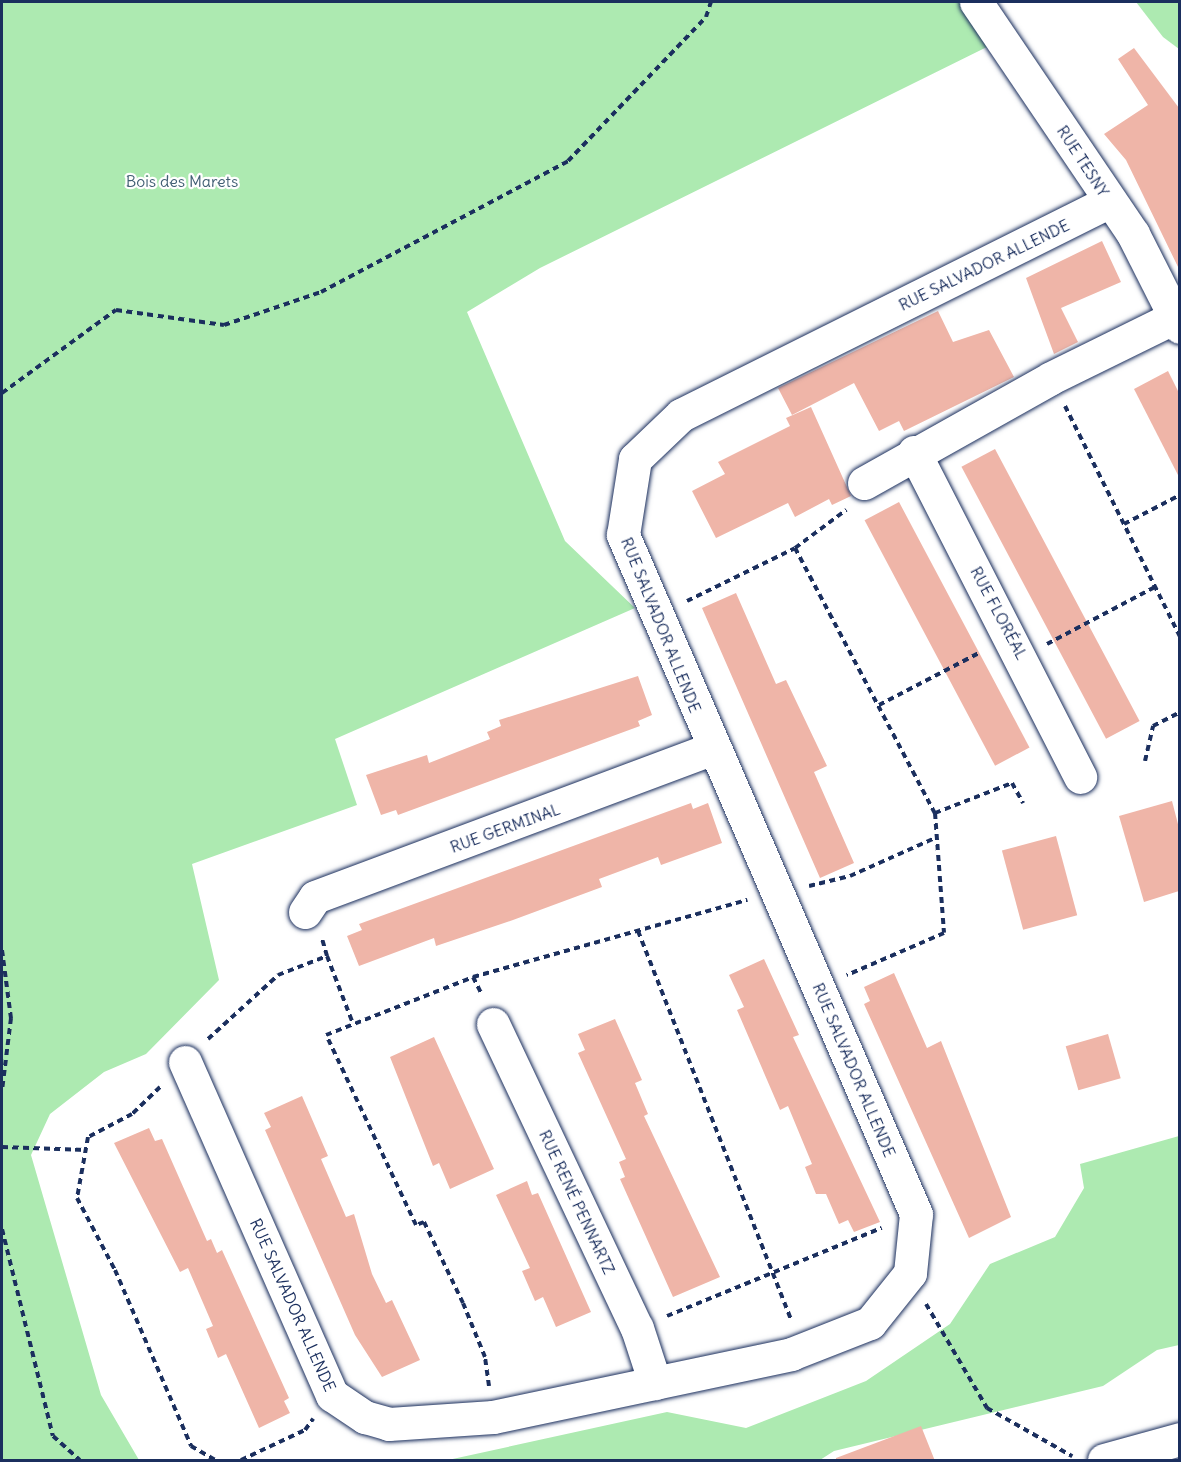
<!DOCTYPE html>
<meta charset="utf-8">
<style>
body{margin:0}
#map{position:relative;width:1181px;height:1462px;overflow:hidden;background:#fff;font-family:Delius,sans-serif}
div>[style]{position:absolute}
.green>*{inset:0;background:#adeab1}
.building>*{inset:0;background:#efb5a8;transform-origin:0 0}
.path>*{height:4px;margin-top:-2px;transform-origin:0;background:repeating-linear-gradient(90deg,#1b2f5e 0 6px,transparent 0 10.5px)}
.roads{filter:drop-shadow(0 0 2px #1b2f5e) drop-shadow(0 0 2px #1b2f5e)}
.minor>*{height:33px;margin:-16.5px;padding:0 16.5px;transform-origin:16.5px;border-radius:16.5px;background:#fff}
span{translate:-50% -50%;white-space:nowrap;text-align:center;line-height:1.15;-webkit-text-stroke:4.5px #fff;paint-order:stroke}
.street-label{font-size:16px;color:#1b2f5e}
.park-label{font-size:16px;color:#405e73}
.frame{position:absolute;inset:0;border:3px solid #1b2f5e;pointer-events:none}
</style>
<div id="map">
<div class="green">
<div style="clip-path:polygon(2px 2px,962px 2px,995px 43px,540px 268px,467px 312px,565px 541px,635px 608px,335px 739px,357px 805px,192px 864px,219px 980px,146px 1054px,104px 1072px,50px 1114px,31px 1155px,101px 1395px,139px 1460px,2px 1460px)"></div>
<div style="clip-path:polygon(1136px 2px,1179px 2px,1179px 49px,1163px 37px)"></div>
<div style="clip-path:polygon(1179px 1136px,1179px 1345px,1157px 1350px,1103px 1386px,834px 1451px,820px 1460px,448px 1460px,667px 1412px,746px 1428px,866px 1381px,950px 1324px,990px 1264px,1055px 1237px,1084px 1188px,1080px 1164px)"></div>
</div>
<div class="building">
<div style="clip-path:polygon(1134px 48px,1179px 108px,1179px 269px,1126px 160px,1104px 134px,1148px 105px,1118px 59px)"></div>
<div style="clip-path:polygon(1102px 241px,1121px 282px,1061px 308px,1078px 342px,1054px 354px,1026px 278px)"></div>
<div style="clip-path:polygon(938px 311px,953px 342px,989px 330px,1014px 377px,904px 431px,899px 421px,879px 431px,854px 383px,792px 415px,778px 388px)"></div>
<div style="clip-path:polygon(1168px 371px,1179px 393px,1179px 477px,1134px 389px)"></div>
<div style="clip-path:polygon(811px 407px,851px 496px,832px 505px,829px 499px,795px 517px,788px 503px,716px 538px,692px 491px,725px 474px,718px 462px,790px 426px,786px 418px)"></div>
<div style="left:995px;top:449px;width:308px;height:38px;rotate:62deg"></div>
<div style="left:899px;top:502px;width:278px;height:39px;rotate:62deg"></div>
<div style="clip-path:polygon(736px 593px,776px 684px,786px 680px,827px 766px,814px 772px,854px 863px,820px 878px,702px 608px)"></div>
<div style="clip-path:polygon(638px 676px,652px 715px,638px 721px,640px 726px,398px 815px,396px 810px,381px 815px,366px 775px,427px 755px,429px 763px,490px 739px,487px 732px,501px 726px,499px 720px)"></div>
<div style="clip-path:polygon(1172px 801px,1179px 828px,1179px 891px,1144px 902px,1119px 816px)"></div>
<div style="clip-path:polygon(691px 803px,693px 809px,708px 803px,722px 843px,661px 865px,658px 857px,599px 879px,602px 887px,513px 920px,436px 946px,434px 938px,359px 966px,347px 936px,362px 930px,359px 924px)"></div>
<div style="left:1056px;top:836px;width:82px;height:56px;rotate:75deg"></div>
<div style="clip-path:polygon(764px 959px,799px 1035px,793px 1037px,880px 1222px,854px 1232px,848px 1220px,839px 1224px,826px 1194px,816px 1194px,805px 1167px,812px 1164px,788px 1106px,780px 1110px,737px 1010px,744px 1007px,729px 975px)"></div>
<div style="clip-path:polygon(894px 973px,927px 1048px,941px 1041px,1011px 1217px,969px 1238px,864px 1004px,870px 1001px,864px 987px)"></div>
<div style="clip-path:polygon(615px 1019px,642px 1080px,635px 1083px,648px 1114px,644px 1116px,720px 1277px,673px 1297px,620px 1179px,625px 1177px,619px 1162px,626px 1159px,578px 1053px,585px 1050px,578px 1034px)"></div>
<div style="left:1108px;top:1034px;width:46px;height:44px;rotate:74deg"></div>
<div style="clip-path:polygon(434px 1037px,494px 1169px,450px 1189px,439px 1163px,433px 1166px,390px 1057px)"></div>
<div style="clip-path:polygon(302px 1096px,328px 1156px,321px 1159px,346px 1217px,354px 1214px,372px 1274px,386px 1303px,392px 1300px,420px 1360px,382px 1377px,355px 1335px,265px 1130px,271px 1127px,264px 1113px)"></div>
<div style="clip-path:polygon(149px 1128px,155px 1141px,162px 1139px,207px 1241px,211px 1239px,217px 1253px,222px 1250px,289px 1398px,284px 1401px,290px 1413px,259px 1428px,226px 1354px,218px 1358px,206px 1329px,213px 1326px,188px 1268px,180px 1272px,114px 1143px)"></div>
<div style="clip-path:polygon(527px 1181px,532px 1195px,538px 1193px,591px 1312px,556px 1327px,543px 1297px,535px 1301px,522px 1271px,530px 1268px,496px 1195px)"></div>
<div style="clip-path:polygon(921px 1426px,935px 1461px,836px 1461px,836px 1458px)"></div>
</div>
<div class="path">
<div style="left:2px;top:393px;width:141px;rotate:-36.1deg"></div>
<div style="left:116px;top:310px;width:109px;rotate:7.9deg"></div>
<div style="left:224px;top:325px;width:102px;rotate:-18.8deg"></div>
<div style="left:321px;top:292px;width:280px;rotate:-27.9deg"></div>
<div style="left:568px;top:161px;width:199px;rotate:-46.2deg"></div>
<div style="left:706px;top:17px;width:16px;rotate:-72deg"></div>
<div style="left:1065px;top:406px;width:258px;rotate:63.5deg"></div>
<div style="left:1124px;top:524px;width:63px;rotate:-27.4deg"></div>
<div style="left:795px;top:548px;width:300px;rotate:62.2deg"></div>
<div style="left:935px;top:813px;width:120px;rotate:85.7deg"></div>
<div style="left:944px;top:933px;width:106px;rotate:156.6deg"></div>
<div style="left:687px;top:601px;width:120px;rotate:-26.1deg"></div>
<div style="left:795px;top:548px;width:64px;rotate:-36.7deg"></div>
<div style="left:1047px;top:644px;width:122px;rotate:-27.8deg"></div>
<div style="left:879px;top:705px;width:115px;rotate:-27.5deg"></div>
<div style="left:1145px;top:761px;width:36px;rotate:-77deg"></div>
<div style="left:1153px;top:726px;width:30px;rotate:-27deg"></div>
<div style="left:935px;top:813px;width:83px;rotate:-21.3deg"></div>
<div style="left:1012px;top:783px;width:23px;rotate:61deg"></div>
<div style="left:809px;top:886px;width:42px;rotate:-13.7deg"></div>
<div style="left:850px;top:876px;width:95px;rotate:-24.1deg"></div>
<div style="left:638px;top:931px;width:417px;rotate:68.5deg"></div>
<div style="left:2px;top:950px;width:69px;rotate:82.5deg"></div>
<div style="left:11px;top:1018px;width:73px;rotate:97.1deg"></div>
<div style="left:327px;top:956px;width:70px;rotate:69deg"></div>
<div style="left:473px;top:977px;width:20px;rotate:63deg"></div>
<div style="left:208px;top:1039px;width:95px;rotate:-42.4deg"></div>
<div style="left:278px;top:975px;width:53px;rotate:-21.2deg"></div>
<div style="left:327px;top:956px;width:18px;rotate:-106deg"></div>
<div style="left:160px;top:1087px;width:39px;rotate:136deg"></div>
<div style="left:132px;top:1114px;width:50px;rotate:152.4deg"></div>
<div style="left:88px;top:1137px;width:62px;rotate:100.2deg"></div>
<div style="left:77px;top:1198px;width:81px;rotate:62.2deg"></div>
<div style="left:115px;top:1270px;width:192px;rotate:66.6deg"></div>
<div style="left:191px;top:1446px;width:28px;rotate:30deg"></div>
<div style="left:2px;top:1147px;width:84px;rotate:2deg"></div>
<div style="left:2px;top:1229px;width:213px;rotate:76.2deg"></div>
<div style="left:53px;top:1436px;width:36px;rotate:42deg"></div>
<div style="left:926px;top:1304px;width:121px;rotate:59.6deg"></div>
<div style="left:987px;top:1408px;width:98px;rotate:29.5deg"></div>
<div style="left:667px;top:1316px;width:232px;rotate:-22.3deg"></div>
<div style="left:489px;top:1386px;width:29px;rotate:-98deg"></div>
<div style="left:485px;top:1357px;width:58px;rotate:-112.2deg"></div>
<div style="left:463px;top:1303px;width:90px;rotate:-115.7deg"></div>
<div style="left:424px;top:1222px;width:9px;rotate:159deg"></div>
<div style="left:416px;top:1225px;width:210px;rotate:-115.3deg"></div>
<div style="left:326px;top:1035px;width:158px;rotate:-21.5deg"></div>
<div style="left:473px;top:977px;width:285px;rotate:-15.7deg"></div>
<div style="left:241px;top:1460px;width:71px;rotate:-25.1deg"></div>
<div style="left:305px;top:1430px;width:14px;rotate:-54deg"></div>
</div>
<div class="roads">
<div class="minor">
<div style="left:976px;top:2px;width:280px;rotate:55.9deg"></div>
<div style="left:1133px;top:234px;width:104px;rotate:63.2deg"></div>
<div style="left:914px;top:452px;width:365px;rotate:62.9deg"></div>
<div style="left:864px;top:483px;width:214px;rotate:-29.3deg"></div>
<div style="left:1051px;top:378px;width:136px;rotate:-26.2deg"></div>
<div style="left:305px;top:912px;width:18px;rotate:-56deg"></div>
<div style="left:315px;top:897px;width:423px;rotate:-20.5deg"></div>
<div style="left:493px;top:1024px;width:336px;rotate:64.7deg"></div>
<div style="left:637px;top:1328px;width:58px;rotate:71.9deg"></div>
<div style="left:185px;top:1062px;width:364px;rotate:66.2deg"></div>
<div style="left:332px;top:1395px;width:40px;rotate:34deg"></div>
<div style="left:365px;top:1417px;width:25px;rotate:16deg"></div>
<div style="left:389px;top:1424px;width:104px;rotate:-3.9deg"></div>
<div style="left:493px;top:1417px;width:305px;rotate:-11.9deg"></div>
<div style="left:791px;top:1354px;width:85px;rotate:-21.4deg"></div>
<div style="left:870px;top:1323px;width:64px;rotate:-51.3deg"></div>
<div style="left:910px;top:1273px;width:59px;rotate:-84.2deg"></div>
<div style="left:916px;top:1214px;width:740px;rotate:-113.34deg"></div>
<div style="left:623px;top:535px;width:77px;rotate:-81deg"></div>
<div style="left:635px;top:459px;width:64px;rotate:-43.7deg"></div>
<div style="left:681px;top:415px;width:478px;rotate:-26.5deg"></div>
<div style="left:1104px;top:1460px;width:79px;rotate:-15.4deg"></div>
</div>
</div>
<div class="street-label">
<span style="left:1083px;top:161px;rotate:57deg">RUE TESNY</span>
<span style="left:984px;top:265px;rotate:-26deg">RUE SALVADOR ALLENDE</span>
<span style="left:999px;top:613px;rotate:62deg">RUE FLORÉAL</span>
<span style="left:661px;top:625px;rotate:68deg">RUE SALVADOR ALLENDE</span>
<span style="left:505px;top:828px;rotate:-20deg">RUE GERMINAL</span>
<span style="left:854px;top:1070px;rotate:67deg">RUE SALVADOR ALLENDE</span>
<span style="left:577px;top:1202px;rotate:65deg">RUE RENÉ PENNARTZ</span>
<span style="left:293px;top:1305px;rotate:66deg">RUE SALVADOR ALLENDE</span>
</div>
<div class="park-label">
<span style="left:182px;top:181px">Bois des Marets</span>
</div>
<div class="frame"></div>
</div>
